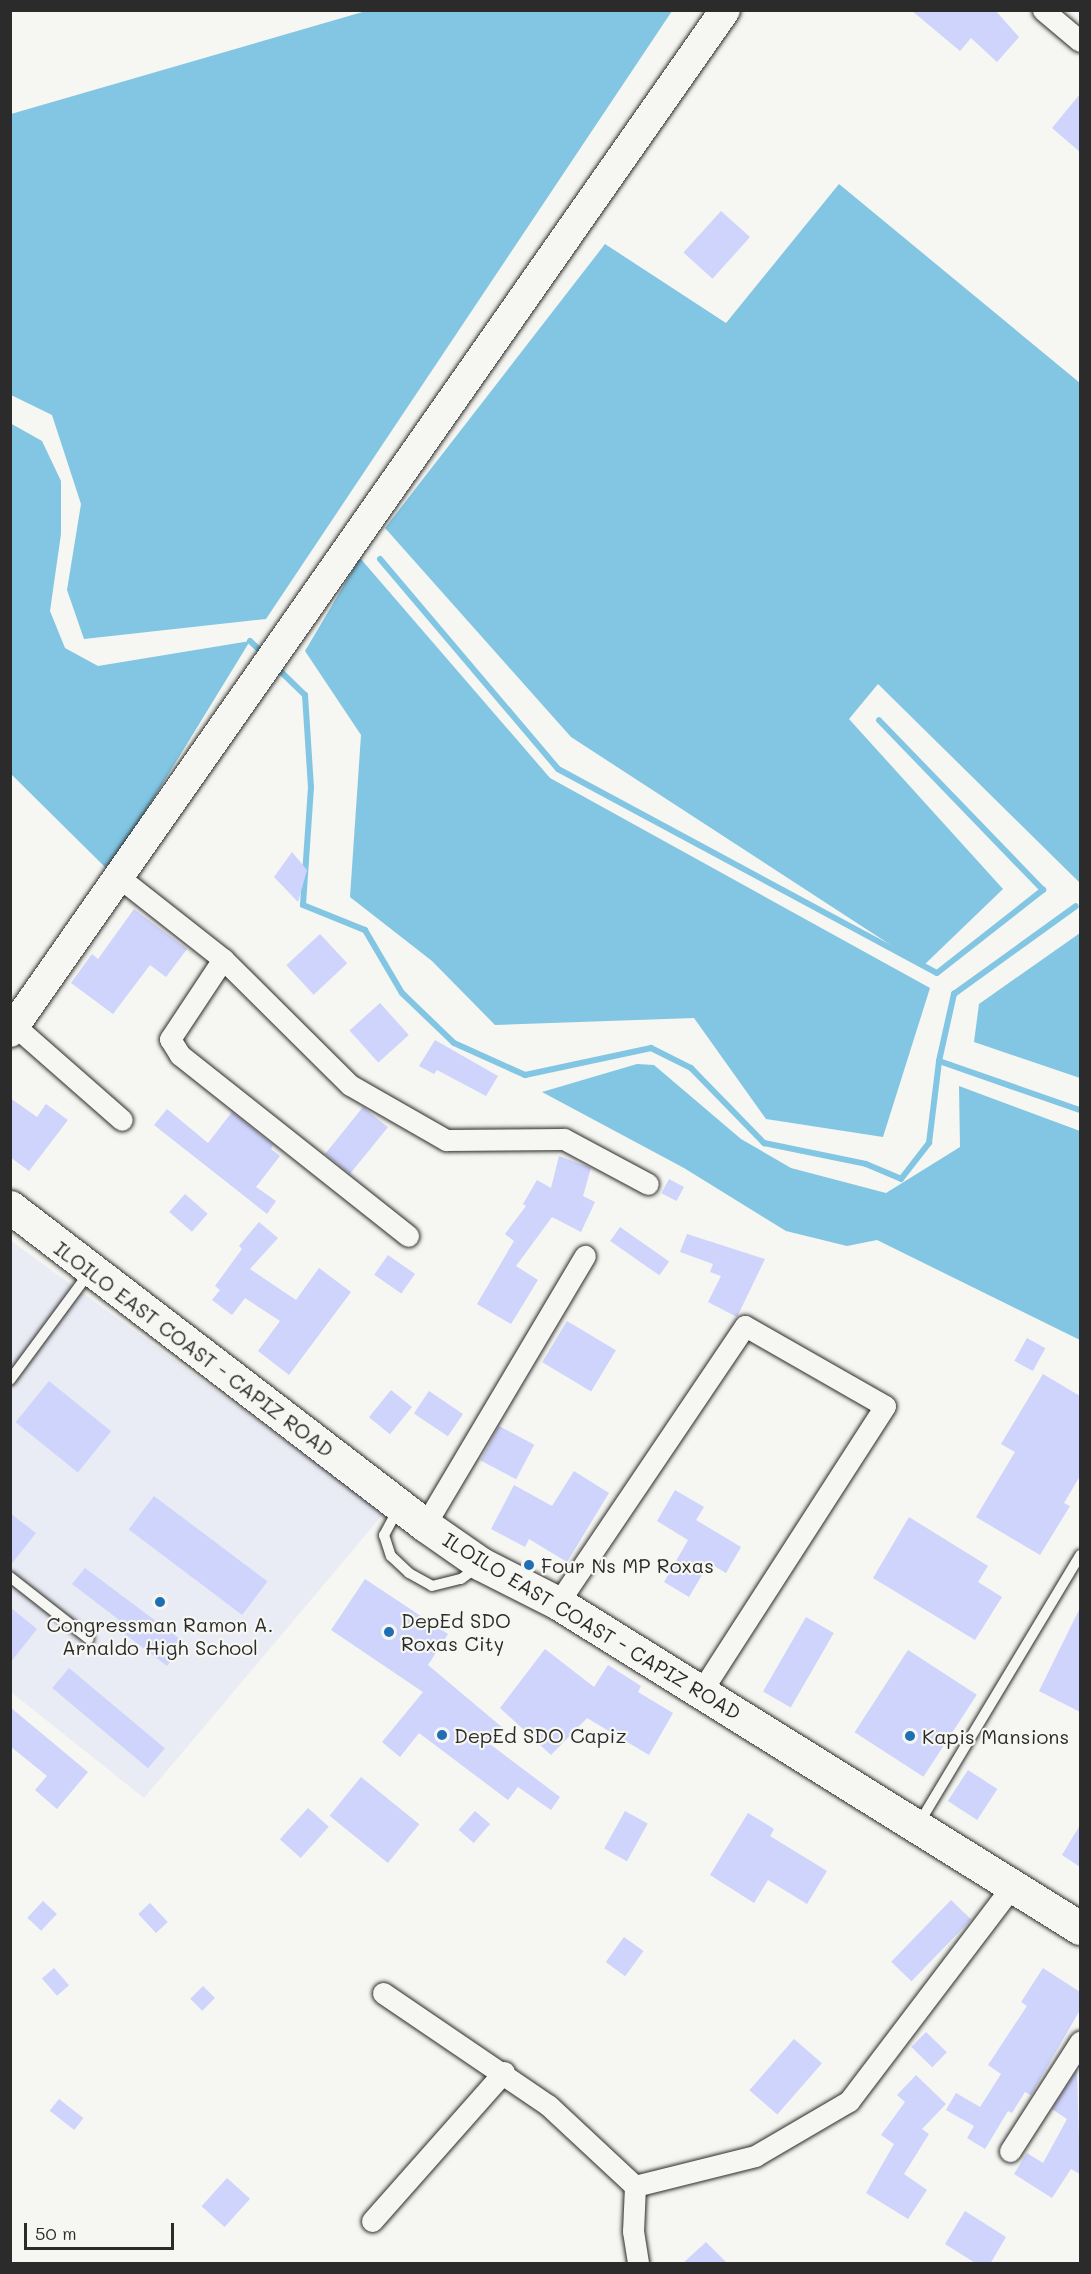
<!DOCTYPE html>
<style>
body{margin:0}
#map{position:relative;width:1091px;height:2274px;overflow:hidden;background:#f6f6f2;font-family:Mali,sans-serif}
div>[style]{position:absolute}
.built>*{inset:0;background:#eaecf5}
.water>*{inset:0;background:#82c6e3}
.stream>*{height:6px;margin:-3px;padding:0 3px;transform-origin:3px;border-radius:3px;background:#82c6e3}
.building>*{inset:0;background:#ced4fc;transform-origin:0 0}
.roads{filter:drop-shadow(0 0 2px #2b2b2b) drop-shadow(0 0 2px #2b2b2b)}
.lane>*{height:10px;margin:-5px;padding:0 5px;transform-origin:5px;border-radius:5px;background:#f6f6f2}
.street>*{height:21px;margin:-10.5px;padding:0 10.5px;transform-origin:10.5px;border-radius:10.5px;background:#f6f6f2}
.secondary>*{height:30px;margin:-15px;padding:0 15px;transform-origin:15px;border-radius:15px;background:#f6f6f2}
.primary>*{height:33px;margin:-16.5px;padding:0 16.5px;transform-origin:16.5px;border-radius:16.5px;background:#f6f6f2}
.dots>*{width:16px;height:16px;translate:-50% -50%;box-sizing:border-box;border:3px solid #f6f6f2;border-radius:50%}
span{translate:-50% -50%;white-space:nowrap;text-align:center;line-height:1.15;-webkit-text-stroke:4.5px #f6f6f2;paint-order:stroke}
.street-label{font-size:20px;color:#2b2b2b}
.poi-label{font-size:20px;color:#2b2b2b}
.left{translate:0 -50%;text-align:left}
.frame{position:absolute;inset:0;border:12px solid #2b2b2b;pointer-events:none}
.scale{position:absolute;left:24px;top:2223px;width:150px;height:27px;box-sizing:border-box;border:3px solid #2b2b2b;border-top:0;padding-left:8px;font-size:18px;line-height:21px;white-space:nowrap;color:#2b2b2b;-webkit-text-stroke:4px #f6f6f2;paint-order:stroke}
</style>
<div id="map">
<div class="built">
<div style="clip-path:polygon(10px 1240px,384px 1513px,144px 1798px,11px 1692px)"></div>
</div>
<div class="water">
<div style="clip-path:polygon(366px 11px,672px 11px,266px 619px,84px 639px,67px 590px,81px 504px,52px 415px,11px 395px,11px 114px)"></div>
<div style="clip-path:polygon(839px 184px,1080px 383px,1080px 883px,878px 684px,849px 719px,1003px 889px,923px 966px,571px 737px,385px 528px,605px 244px,726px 323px)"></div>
<div style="clip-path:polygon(10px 423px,42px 441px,61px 481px,61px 534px,50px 611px,65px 648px,98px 666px,250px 641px,109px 871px,11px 774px)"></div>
<div style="clip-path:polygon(360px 558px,550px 778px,930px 988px,883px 1137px,766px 1119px,694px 1018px,495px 1025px,432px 961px,350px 897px,361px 735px,305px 651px)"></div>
<div style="clip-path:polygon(1080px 933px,1080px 1078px,974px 1042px,979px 1004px)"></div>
<div style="clip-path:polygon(637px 1064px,654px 1065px,741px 1139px,791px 1168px,886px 1193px,960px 1147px,959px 1086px,1080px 1131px,1080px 1340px,877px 1240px,847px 1246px,786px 1231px,684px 1168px,542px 1092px)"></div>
</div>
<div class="stream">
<div style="left:380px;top:559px;width:275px;rotate:49.7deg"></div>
<div style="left:558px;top:769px;width:430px;rotate:28.3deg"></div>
<div style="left:937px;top:973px;width:135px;rotate:-38.1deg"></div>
<div style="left:1043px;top:890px;width:236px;rotate:-134deg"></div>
<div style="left:250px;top:641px;width:21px;rotate:43deg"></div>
<div style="left:276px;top:667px;width:40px;rotate:44deg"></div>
<div style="left:305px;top:695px;width:92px;rotate:86.3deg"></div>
<div style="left:311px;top:787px;width:118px;rotate:93.9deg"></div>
<div style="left:303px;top:905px;width:67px;rotate:22deg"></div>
<div style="left:365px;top:930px;width:73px;rotate:59.6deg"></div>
<div style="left:402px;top:993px;width:72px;rotate:43.9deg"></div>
<div style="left:454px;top:1043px;width:78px;rotate:24.3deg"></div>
<div style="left:525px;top:1075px;width:129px;rotate:-12.1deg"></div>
<div style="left:651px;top:1048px;width:45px;rotate:26.6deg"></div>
<div style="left:691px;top:1068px;width:105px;rotate:45.8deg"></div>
<div style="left:764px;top:1143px;width:104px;rotate:11.6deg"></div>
<div style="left:866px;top:1164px;width:38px;rotate:23deg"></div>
<div style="left:901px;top:1179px;width:46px;rotate:-52.1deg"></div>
<div style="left:929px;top:1143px;width:83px;rotate:-83deg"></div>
<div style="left:939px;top:1061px;width:149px;rotate:19.2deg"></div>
<div style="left:939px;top:1061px;width:69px;rotate:-77.4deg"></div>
<div style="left:954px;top:994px;width:150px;rotate:-35.8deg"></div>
</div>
<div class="building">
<div style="clip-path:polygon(911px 10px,995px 10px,1019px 37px,997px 62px,971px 38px,960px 51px)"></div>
<div style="clip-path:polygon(1080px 94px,1080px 152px,1052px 128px)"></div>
<div style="left:721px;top:211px;width:39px;height:56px;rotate:42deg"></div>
<div style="clip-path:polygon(292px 852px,307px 870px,298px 902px,274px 877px)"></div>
<div style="clip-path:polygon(134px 909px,187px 949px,166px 977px,150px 965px,113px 1014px,71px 983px,92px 954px,98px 959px)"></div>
<div style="left:320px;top:934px;width:40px;height:46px;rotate:47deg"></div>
<div style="left:380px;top:1003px;width:43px;height:41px;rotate:48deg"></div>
<div style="clip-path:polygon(435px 1040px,498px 1076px,486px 1096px,437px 1070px,434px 1074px,419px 1066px)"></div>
<div style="clip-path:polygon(10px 1098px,37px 1117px,46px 1104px,68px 1120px,29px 1171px,10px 1157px)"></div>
<div style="left:363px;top:1107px;width:32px;height:60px;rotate:39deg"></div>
<div style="clip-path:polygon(167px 1109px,208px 1143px,232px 1112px,273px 1145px,271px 1149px,280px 1156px,256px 1187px,276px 1201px,267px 1214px,154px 1125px)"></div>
<div style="clip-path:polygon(559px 1156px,591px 1168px,583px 1196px,595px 1202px,581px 1232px,552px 1217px,516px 1266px,538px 1280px,511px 1324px,477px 1304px,514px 1241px,505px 1234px,526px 1206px,523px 1204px,537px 1180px,551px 1188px)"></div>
<div style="left:669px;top:1179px;width:17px;height:16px;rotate:28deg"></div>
<div style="left:185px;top:1194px;width:30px;height:24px;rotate:41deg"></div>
<div style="clip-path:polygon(259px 1222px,278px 1238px,250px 1269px,296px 1300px,319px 1268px,351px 1292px,289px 1375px,258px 1351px,280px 1321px,245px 1298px,232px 1315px,212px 1300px,220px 1290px,215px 1286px,242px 1249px,239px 1246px)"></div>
<div style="left:620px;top:1227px;width:60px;height:17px;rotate:35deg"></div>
<div style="clip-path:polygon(687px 1234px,765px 1259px,737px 1317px,708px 1302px,721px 1276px,710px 1272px,713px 1264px,680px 1252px)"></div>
<div style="left:388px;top:1255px;width:33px;height:24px;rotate:35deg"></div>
<div style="left:567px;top:1321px;width:57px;height:48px;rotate:31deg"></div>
<div style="left:1027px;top:1338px;width:21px;height:26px;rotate:29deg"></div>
<div style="clip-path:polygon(1043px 1374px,1080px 1396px,1080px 1476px,1064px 1503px,1070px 1506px,1040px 1555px,976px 1517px,1015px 1452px,1001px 1444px)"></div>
<div style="left:49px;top:1381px;width:80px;height:53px;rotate:39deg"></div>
<div style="left:391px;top:1390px;width:27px;height:35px;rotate:39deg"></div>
<div style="left:429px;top:1391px;width:41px;height:27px;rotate:34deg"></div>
<div style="left:499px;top:1426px;width:40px;height:39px;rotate:28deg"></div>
<div style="clip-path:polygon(574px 1471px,609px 1493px,567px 1562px,529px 1539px,525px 1547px,491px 1529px,514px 1485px,552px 1506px)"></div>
<div style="clip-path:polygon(675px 1490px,704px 1507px,696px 1520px,741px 1547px,726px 1573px,709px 1563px,689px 1597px,664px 1582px,688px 1540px,657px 1521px)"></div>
<div style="left:154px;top:1496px;width:142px;height:42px;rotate:37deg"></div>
<div style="clip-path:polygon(10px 1513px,36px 1533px,10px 1566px)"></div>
<div style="clip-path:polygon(909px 1517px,988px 1566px,978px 1582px,1002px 1597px,975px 1640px,873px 1578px)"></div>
<div style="clip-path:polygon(85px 1568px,184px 1642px,167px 1666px,122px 1632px,127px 1626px,72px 1584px)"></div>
<div style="clip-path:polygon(365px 1579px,448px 1634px,428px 1665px,503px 1728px,490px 1744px,560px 1797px,551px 1810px,518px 1787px,508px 1800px,419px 1733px,400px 1757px,382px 1742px,423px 1692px,331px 1630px)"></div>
<div style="clip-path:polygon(10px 1607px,37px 1629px,10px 1663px)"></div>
<div style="clip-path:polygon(1080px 1608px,1080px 1712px,1039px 1691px)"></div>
<div style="left:806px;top:1617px;width:32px;height:86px;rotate:30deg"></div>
<div style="clip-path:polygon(545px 1649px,594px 1687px,608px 1665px,641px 1686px,638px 1692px,673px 1713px,649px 1755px,587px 1718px,551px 1755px,500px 1708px)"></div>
<div style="left:908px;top:1650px;width:82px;height:98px;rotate:33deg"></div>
<div style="left:69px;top:1668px;width:125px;height:26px;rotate:40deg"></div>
<div style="clip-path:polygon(10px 1707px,88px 1772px,57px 1809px,35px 1790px,47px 1776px,10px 1746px)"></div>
<div style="left:968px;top:1770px;width:35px;height:37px;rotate:33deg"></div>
<div style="left:361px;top:1777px;width:75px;height:50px;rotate:39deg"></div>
<div style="left:308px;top:1808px;width:28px;height:42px;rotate:42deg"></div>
<div style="left:475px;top:1811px;width:20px;height:25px;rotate:41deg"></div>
<div style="left:625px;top:1811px;width:26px;height:43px;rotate:29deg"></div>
<div style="clip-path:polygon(748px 1813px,774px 1829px,770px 1836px,827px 1871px,807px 1904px,768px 1880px,754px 1903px,710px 1875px)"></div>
<div style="clip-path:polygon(1080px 1825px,1080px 1867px,1062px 1855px)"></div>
<div style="left:951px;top:1900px;width:28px;height:86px;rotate:44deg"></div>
<div style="left:43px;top:1901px;width:19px;height:23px;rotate:43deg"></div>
<div style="left:150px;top:1903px;width:26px;height:16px;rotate:47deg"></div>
<div style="left:624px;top:1937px;width:24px;height:31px;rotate:36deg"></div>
<div style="left:54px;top:1968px;width:23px;height:16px;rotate:49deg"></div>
<div style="clip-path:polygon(1043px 1968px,1080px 1992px,1080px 2010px,1031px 2095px,1025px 2092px,1012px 2113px,1008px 2111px,985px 2149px,967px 2138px,974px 2126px,946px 2110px,956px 2093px,980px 2107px,1001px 2074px,988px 2065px,1027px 2006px,1021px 2002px)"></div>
<div style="left:203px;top:1986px;width:17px;height:18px;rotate:45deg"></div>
<div style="left:926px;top:2032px;width:29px;height:21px;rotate:44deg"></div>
<div style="left:794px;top:2039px;width:37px;height:68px;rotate:41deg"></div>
<div style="clip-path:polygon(1077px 2070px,1080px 2174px,1071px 2169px,1052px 2198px,1014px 2174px,1027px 2153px,1043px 2163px,1067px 2119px,1052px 2109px)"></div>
<div style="clip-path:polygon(916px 2075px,946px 2104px,922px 2129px,929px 2134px,904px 2174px,927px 2190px,908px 2219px,866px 2193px,894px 2144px,881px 2135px,905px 2102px,897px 2095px)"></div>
<div style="left:59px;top:2099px;width:31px;height:15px;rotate:38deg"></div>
<div style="left:227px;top:2178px;width:31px;height:38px;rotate:42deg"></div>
<div style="clip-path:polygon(965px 2211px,1006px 2237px,990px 2264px,977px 2264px,945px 2244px)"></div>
<div style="clip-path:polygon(706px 2242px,728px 2264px,682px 2264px)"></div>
</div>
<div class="roads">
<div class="lane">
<div style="left:10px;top:1380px;width:133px;rotate:-53.6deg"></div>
<div style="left:398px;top:1509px;width:30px;rotate:118deg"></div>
<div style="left:384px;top:1535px;width:22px;rotate:72deg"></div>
<div style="left:391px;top:1556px;width:25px;rotate:43deg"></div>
<div style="left:409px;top:1573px;width:26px;rotate:29deg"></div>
<div style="left:432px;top:1586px;width:30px;rotate:-14deg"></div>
<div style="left:461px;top:1579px;width:22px;rotate:-36deg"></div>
<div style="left:10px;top:1577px;width:100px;rotate:38.1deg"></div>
<div style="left:918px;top:1825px;width:315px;rotate:-59deg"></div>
</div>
<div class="street">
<div style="left:1043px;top:10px;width:48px;rotate:40deg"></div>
<div style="left:120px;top:878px;width:131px;rotate:38.2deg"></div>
<div style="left:223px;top:959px;width:179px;rotate:44.8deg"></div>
<div style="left:350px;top:1085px;width:111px;rotate:29.8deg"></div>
<div style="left:446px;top:1140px;width:118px;rotate:-0.5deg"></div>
<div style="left:564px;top:1139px;width:95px;rotate:28.2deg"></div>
<div style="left:223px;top:959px;width:96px;rotate:123.5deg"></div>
<div style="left:170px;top:1039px;width:19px;rotate:58deg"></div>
<div style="left:180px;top:1055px;width:291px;rotate:38.4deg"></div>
<div style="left:15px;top:1026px;width:142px;rotate:41.3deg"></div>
<div style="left:425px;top:1525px;width:313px;rotate:-59.3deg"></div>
<div style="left:558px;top:1603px;width:334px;rotate:-56deg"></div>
<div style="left:745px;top:1326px;width:161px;rotate:29.7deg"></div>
<div style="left:885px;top:1406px;width:339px;rotate:122.8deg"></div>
<div style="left:383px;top:1993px;width:199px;rotate:34.2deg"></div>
<div style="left:548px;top:2105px;width:119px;rotate:43deg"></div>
<div style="left:635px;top:2186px;width:124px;rotate:-14deg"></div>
<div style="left:755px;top:2156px;width:109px;rotate:-30.3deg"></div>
<div style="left:849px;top:2101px;width:271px;rotate:-52.8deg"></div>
<div style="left:1010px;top:2151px;width:130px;rotate:-57.3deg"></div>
<div style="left:635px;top:2186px;width:45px;rotate:92.5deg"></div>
<div style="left:633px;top:2231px;width:33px;rotate:81deg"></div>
<div style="left:372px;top:2221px;width:199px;rotate:-48.5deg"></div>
</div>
<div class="secondary">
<div style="left:10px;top:1032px;width:1247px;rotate:-55.02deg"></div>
</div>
<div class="primary">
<div style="left:10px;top:1207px;width:523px;rotate:37.46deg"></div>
<div style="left:425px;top:1525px;width:68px;rotate:34.9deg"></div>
<div style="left:481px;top:1564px;width:86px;rotate:26.9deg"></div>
<div style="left:558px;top:1603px;width:615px;rotate:31.91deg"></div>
</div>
</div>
<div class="dots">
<div style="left:529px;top:1565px;background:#1f6fb2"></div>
<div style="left:160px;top:1602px;background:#1f6fb2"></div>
<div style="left:389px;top:1632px;background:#1f6fb2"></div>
<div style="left:442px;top:1735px;background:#1f6fb2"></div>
<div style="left:910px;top:1736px;background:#1f6fb2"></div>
</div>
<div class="street-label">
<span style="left:194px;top:1349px;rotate:37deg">ILOILO EAST COAST - CAPIZ ROAD</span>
<span style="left:592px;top:1626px;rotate:31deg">ILOILO EAST COAST - CAPIZ ROAD</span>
</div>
<div class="poi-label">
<span class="left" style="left:541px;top:1565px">Four Ns MP Roxas</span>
<span class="left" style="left:401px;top:1632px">DepEd SDO<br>Roxas City</span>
<span style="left:160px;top:1636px">Congressman Ramon A.<br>Arnaldo High School</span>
<span class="left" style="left:454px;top:1735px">DepEd SDO Capiz</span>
<span class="left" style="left:922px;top:1736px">Kapis Mansions</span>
</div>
<div class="frame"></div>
<div class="scale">50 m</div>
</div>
